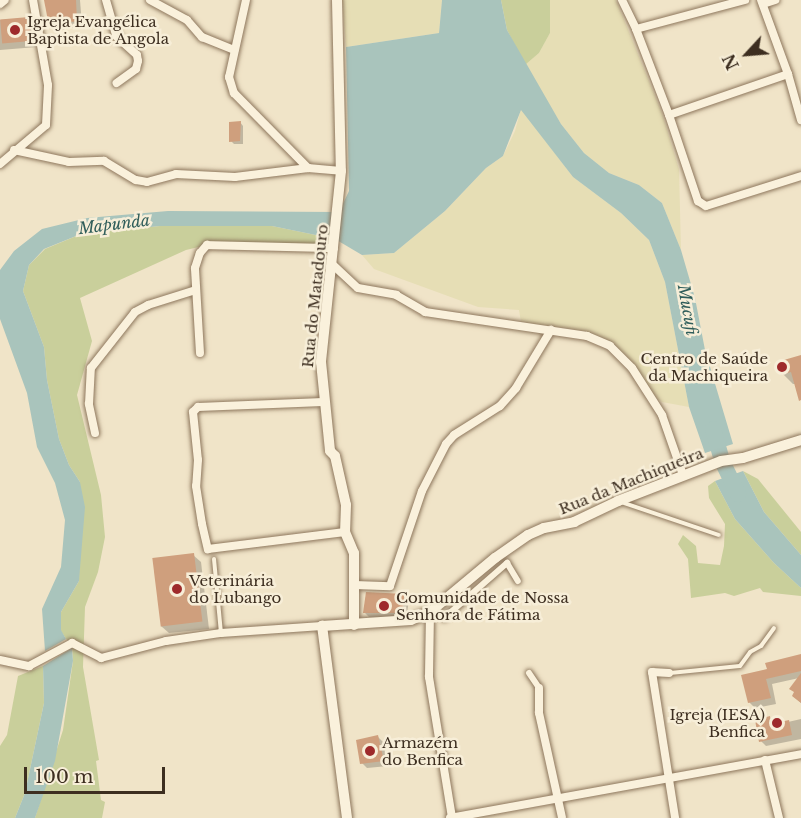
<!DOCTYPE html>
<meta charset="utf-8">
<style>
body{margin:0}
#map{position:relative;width:801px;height:818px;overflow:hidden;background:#f0e4c8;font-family:"Libre Baskerville",serif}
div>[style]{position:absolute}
.farmland>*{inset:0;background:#e6deb5}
.green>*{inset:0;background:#c9cf9b}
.water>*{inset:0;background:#a9c4bc}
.shadow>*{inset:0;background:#0003}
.river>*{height:16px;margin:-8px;padding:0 8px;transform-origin:8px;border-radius:8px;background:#a9c4bc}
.building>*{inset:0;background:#cf9f7d;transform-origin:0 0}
.roads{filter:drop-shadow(0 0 2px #8d765c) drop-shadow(0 0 2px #8d765c)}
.service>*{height:4px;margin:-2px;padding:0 2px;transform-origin:2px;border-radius:2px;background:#faf1dc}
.pedestrian>*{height:6px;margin:-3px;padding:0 3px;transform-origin:3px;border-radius:3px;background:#faf1dc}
.minor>*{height:8px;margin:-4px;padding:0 4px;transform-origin:4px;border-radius:4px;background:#faf1dc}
.tertiary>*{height:10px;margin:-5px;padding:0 5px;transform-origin:5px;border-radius:5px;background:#faf1dc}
.dots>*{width:16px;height:16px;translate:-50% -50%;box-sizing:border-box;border:3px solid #f7eed8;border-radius:50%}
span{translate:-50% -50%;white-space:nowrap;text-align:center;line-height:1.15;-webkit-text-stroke:5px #f7eed8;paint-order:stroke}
.poi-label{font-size:15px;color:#3d2e20}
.left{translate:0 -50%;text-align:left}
.right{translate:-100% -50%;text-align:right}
.street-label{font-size:15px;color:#3d2e20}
.water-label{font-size:16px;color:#2f5d5a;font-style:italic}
.north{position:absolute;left:717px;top:24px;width:60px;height:60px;-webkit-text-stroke:4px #f7eed8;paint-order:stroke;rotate:244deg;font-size:16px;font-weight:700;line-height:24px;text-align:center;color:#3d2e20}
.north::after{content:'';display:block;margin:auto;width:21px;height:27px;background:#3d2e20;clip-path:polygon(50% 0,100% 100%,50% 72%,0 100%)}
.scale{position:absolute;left:24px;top:767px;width:141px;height:27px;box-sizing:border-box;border:3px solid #3d2e20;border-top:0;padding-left:8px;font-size:18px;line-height:21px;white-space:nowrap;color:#3d2e20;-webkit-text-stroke:4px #f7eed8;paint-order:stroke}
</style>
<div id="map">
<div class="farmland">
<div style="clip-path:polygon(342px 0,442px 0,439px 33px,346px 47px)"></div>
<div style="clip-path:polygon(550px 0,616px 0,662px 113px,679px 169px,681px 250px,662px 203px,639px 185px,609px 173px,584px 153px,561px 124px,525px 65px,539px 53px,550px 33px)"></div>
<div style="clip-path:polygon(521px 109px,573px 177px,621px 213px,649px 240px,665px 282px,689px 407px,662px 402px,653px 396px,641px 375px,613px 343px,585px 331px,521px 322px,519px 310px,478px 307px,374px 269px,362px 255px,394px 253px,445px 211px,486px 168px,503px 156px,515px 131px)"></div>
</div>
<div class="green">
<div style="clip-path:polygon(501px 0,550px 0,550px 33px,539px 53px,525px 65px,507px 30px)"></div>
<div style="clip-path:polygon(203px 225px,272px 226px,335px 239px,334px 248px,207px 245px,186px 250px,80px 298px,92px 341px,77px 395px,101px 495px,105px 537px,98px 572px,85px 607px,83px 667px,99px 760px,96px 761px,101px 800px,105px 802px,102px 818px,35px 818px,63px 730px,73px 661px,72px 643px,66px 639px,61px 631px,61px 612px,79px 581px,80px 482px,69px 465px,59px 439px,47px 380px,44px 347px,23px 291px,29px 265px,45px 249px,81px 234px,160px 226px)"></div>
<div style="clip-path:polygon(743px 471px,758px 479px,801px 532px,801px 555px,764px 512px)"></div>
<div style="clip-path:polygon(715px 481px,735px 519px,774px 563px,801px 588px,801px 596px,763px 592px,760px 588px,734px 596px,725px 593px,691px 598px,688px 559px,678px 544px,683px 535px,696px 546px,698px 563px,720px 565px,724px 546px,725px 524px,709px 498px,708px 486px)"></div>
<div style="clip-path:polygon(43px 666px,44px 703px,25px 793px,15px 818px,0 818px,0 746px,7px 735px,18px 676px)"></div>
</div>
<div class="water">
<div style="clip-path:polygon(442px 0,501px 0,507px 30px,561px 124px,584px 153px,609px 173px,639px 185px,662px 203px,681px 250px,695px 298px,705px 350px,733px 444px,705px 453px,689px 407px,665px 282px,649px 240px,621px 213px,573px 177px,521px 110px,503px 156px,486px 168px,445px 211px,394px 253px,362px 255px,335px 239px,272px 226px,160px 226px,81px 234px,44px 249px,29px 265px,23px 291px,44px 347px,47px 380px,59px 439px,69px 465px,80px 482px,85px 507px,79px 581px,61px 612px,61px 630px,66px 639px,45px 651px,42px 609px,61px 567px,65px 520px,55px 483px,37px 447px,27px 393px,0 319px,0 270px,14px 251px,42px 229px,87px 218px,168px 211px,339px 212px,349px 191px,346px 47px,439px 33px)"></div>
<div style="clip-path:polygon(743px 471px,764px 512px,801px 555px,801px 588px,774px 563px,735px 519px,715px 481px)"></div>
<div style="clip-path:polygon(72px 648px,73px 661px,55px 761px,35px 818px,15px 818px,25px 793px,44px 703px,43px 666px)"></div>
</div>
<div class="shadow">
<div style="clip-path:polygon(45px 0,80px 0,82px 26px,55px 31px,50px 25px)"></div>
<div style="clip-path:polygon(29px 18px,36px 25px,37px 47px,0 50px,0 20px)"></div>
<div style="clip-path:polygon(240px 122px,243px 126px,243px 144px,234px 144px,231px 141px)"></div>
<div style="clip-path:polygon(801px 356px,801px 396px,796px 384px,793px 384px,783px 374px)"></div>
<div style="clip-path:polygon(193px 555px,201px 562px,209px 629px,169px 633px,161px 626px)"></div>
<div style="clip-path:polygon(404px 596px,409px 601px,406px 618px,369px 617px,364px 612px)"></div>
<div style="clip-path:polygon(801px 656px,801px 703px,793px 696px,799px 678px,772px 684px,776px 704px,755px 708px,749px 702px,769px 670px)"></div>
<div style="clip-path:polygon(769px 718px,775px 725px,801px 719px,801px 739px,766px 746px,761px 741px)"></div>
<div style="clip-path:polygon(378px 737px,383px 742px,388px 766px,367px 768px,362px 763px)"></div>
</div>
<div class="river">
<div style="left:713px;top:429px;width:33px;rotate:74deg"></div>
<div style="left:722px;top:461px;width:37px;rotate:64deg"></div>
</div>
<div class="building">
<div style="clip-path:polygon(44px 0,76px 0,77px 21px,49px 26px)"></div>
<div style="left:29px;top:17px;width:24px;height:29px;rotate:85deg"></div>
<div style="clip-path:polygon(241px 121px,240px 141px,229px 142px,229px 122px)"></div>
<div style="clip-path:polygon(801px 355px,801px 400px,799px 401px,791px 372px,781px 375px,777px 362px)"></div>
<div style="left:194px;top:553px;width:69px;height:42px;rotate:83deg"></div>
<div style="clip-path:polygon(366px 592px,405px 594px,402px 613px,363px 613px)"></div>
<div style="clip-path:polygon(801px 654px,801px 671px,766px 679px,771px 698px,748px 703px,741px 675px,767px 669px,765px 663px)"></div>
<div style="clip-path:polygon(801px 673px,801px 703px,792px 696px,794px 692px,789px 689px)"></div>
<div style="clip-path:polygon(770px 716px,771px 724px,789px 720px,792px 735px,759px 742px,755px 720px)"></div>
<div style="clip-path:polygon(378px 735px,384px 761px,360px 764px,356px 740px)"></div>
</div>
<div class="roads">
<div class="service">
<div style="left:624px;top:503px;width:100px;rotate:18.6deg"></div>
<div style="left:214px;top:559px;width:74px;rotate:84.6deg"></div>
<div style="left:670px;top:673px;width:70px;rotate:-5.7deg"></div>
<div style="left:740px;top:666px;width:17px;rotate:-54deg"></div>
<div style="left:750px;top:652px;width:13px;rotate:-29deg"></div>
<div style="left:761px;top:646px;width:22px;rotate:-54deg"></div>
</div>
<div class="pedestrian">
<div style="left:444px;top:618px;width:84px;rotate:-41.1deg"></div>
<div style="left:507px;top:563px;width:21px;rotate:59deg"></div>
<div style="left:529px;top:673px;width:18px;rotate:56deg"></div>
</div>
<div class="minor">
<div style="left:106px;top:0;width:37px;rotate:74deg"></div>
<div style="left:116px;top:36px;width:28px;rotate:42deg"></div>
<div style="left:137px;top:55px;width:6px;rotate:81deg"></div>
<div style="left:138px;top:61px;width:8px;rotate:104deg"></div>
<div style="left:136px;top:69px;width:24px;rotate:144deg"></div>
<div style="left:150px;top:0;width:42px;rotate:28.4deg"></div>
<div style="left:187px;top:20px;width:23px;rotate:49deg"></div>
<div style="left:202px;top:37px;width:35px;rotate:22deg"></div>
<div style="left:246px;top:0;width:79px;rotate:102.4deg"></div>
<div style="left:229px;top:77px;width:17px;rotate:73deg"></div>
<div style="left:234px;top:93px;width:105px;rotate:45.4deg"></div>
<div style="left:622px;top:0;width:32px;rotate:64deg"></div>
<div style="left:636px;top:29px;width:92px;rotate:69deg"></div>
<div style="left:669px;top:115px;width:91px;rotate:71.4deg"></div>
<div style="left:698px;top:201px;width:9px;rotate:32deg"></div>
<div style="left:706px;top:206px;width:100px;rotate:-17.5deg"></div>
<div style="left:761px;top:0;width:79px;rotate:70deg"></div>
<div style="left:788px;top:74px;width:48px;rotate:74.2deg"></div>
<div style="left:0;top:4px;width:6px;rotate:-39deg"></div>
<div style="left:763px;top:4px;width:13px;rotate:-18deg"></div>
<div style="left:636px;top:29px;width:113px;rotate:-14.9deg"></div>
<div style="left:669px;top:115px;width:126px;rotate:-19deg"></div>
<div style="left:14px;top:150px;width:56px;rotate:12.3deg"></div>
<div style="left:69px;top:162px;width:35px;rotate:-2deg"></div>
<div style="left:104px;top:161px;width:37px;rotate:31deg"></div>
<div style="left:136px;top:180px;width:11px;rotate:10deg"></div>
<div style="left:147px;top:182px;width:30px;rotate:-15deg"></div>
<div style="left:176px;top:174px;width:59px;rotate:2.9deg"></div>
<div style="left:235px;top:177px;width:74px;rotate:-7deg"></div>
<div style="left:308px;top:168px;width:33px;rotate:5deg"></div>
<div style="left:0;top:164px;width:60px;rotate:-40.3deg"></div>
<div style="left:46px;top:125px;width:40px;rotate:-87.1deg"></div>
<div style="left:48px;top:85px;width:86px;rotate:-100deg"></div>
<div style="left:332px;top:264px;width:35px;rotate:43deg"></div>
<div style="left:358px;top:288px;width:39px;rotate:10deg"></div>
<div style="left:396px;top:295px;width:34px;rotate:30deg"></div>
<div style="left:425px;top:312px;width:164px;rotate:8.4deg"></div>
<div style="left:587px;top:336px;width:25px;rotate:23deg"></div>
<div style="left:610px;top:346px;width:31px;rotate:45deg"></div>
<div style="left:632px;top:368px;width:56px;rotate:57.4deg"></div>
<div style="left:662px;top:415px;width:64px;rotate:70.7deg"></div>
<div style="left:200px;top:353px;width:85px;rotate:-93.4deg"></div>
<div style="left:195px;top:268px;width:16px;rotate:-72deg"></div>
<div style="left:200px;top:253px;width:11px;rotate:-49deg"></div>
<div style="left:207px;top:245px;width:127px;rotate:1.4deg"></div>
<div style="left:323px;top:402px;width:125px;rotate:177.7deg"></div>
<div style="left:198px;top:407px;width:7px;rotate:135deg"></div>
<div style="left:193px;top:412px;width:48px;rotate:84.1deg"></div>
<div style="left:198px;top:460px;width:26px;rotate:94deg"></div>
<div style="left:196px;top:486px;width:38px;rotate:81deg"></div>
<div style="left:202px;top:524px;width:26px;rotate:77deg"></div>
<div style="left:208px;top:549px;width:138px;rotate:-7.1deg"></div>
<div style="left:95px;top:433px;width:30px;rotate:-102deg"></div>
<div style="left:89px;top:404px;width:36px;rotate:-87deg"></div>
<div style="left:91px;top:368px;width:71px;rotate:-51.8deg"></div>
<div style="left:135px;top:312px;width:15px;rotate:-28deg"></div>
<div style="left:148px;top:305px;width:50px;rotate:-17.4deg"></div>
<div style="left:355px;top:585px;width:35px;rotate:2deg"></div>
<div style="left:390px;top:586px;width:100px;rotate:-71.4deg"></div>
<div style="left:422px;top:491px;width:53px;rotate:-62.9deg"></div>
<div style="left:446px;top:444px;width:12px;rotate:-48deg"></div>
<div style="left:454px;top:435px;width:54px;rotate:-32.2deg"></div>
<div style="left:500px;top:406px;width:24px;rotate:-48deg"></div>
<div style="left:516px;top:388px;width:68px;rotate:-58.9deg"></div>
<div style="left:430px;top:612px;width:65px;rotate:90.9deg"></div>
<div style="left:429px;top:677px;width:143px;rotate:80.7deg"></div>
<div style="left:0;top:660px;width:30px;rotate:12deg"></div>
<div style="left:29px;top:666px;width:49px;rotate:-28.1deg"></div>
<div style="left:72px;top:643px;width:33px;rotate:27deg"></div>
<div style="left:101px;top:658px;width:67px;rotate:-14.7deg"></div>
<div style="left:166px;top:641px;width:56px;rotate:-8.3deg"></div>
<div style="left:221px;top:633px;width:101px;rotate:-4deg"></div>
<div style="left:669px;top:673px;width:17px;rotate:-177deg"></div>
<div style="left:652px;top:672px;width:148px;rotate:81deg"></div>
<div style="left:539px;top:688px;width:25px;rotate:90deg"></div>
<div style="left:539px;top:713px;width:107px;rotate:77.6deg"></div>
<div style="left:765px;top:760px;width:60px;rotate:76.4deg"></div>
<div style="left:450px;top:818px;width:357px;rotate:-10.3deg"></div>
</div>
<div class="tertiary">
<div style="left:337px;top:0;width:171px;rotate:88.7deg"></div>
<div style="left:341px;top:171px;width:192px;rotate:96deg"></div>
<div style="left:321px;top:362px;width:89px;rotate:84.2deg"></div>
<div style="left:330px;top:451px;width:7px;rotate:45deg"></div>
<div style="left:335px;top:456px;width:50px;rotate:77.3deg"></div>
<div style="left:346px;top:505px;width:27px;rotate:92deg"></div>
<div style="left:345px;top:532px;width:23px;rotate:67deg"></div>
<div style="left:354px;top:553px;width:72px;rotate:90deg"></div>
<div style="left:347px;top:818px;width:194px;rotate:-97.4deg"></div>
<div style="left:322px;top:626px;width:89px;rotate:-3.9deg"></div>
<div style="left:411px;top:620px;width:21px;rotate:-23deg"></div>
<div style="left:430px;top:612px;width:85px;rotate:-39.7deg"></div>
<div style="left:495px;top:558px;width:40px;rotate:-34.9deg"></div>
<div style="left:528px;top:535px;width:17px;rotate:-24deg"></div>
<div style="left:544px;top:528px;width:31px;rotate:-11deg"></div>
<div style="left:574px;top:522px;width:49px;rotate:-25.5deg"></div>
<div style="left:618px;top:501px;width:110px;rotate:-21.2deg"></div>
<div style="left:721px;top:461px;width:22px;rotate:-8deg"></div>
<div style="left:743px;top:458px;width:61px;rotate:-17.2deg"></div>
</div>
</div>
<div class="dots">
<div style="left:15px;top:30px;background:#9e2a2b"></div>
<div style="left:782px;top:367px;background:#9e2a2b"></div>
<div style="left:177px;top:589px;background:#9e2a2b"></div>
<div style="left:384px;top:606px;background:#9e2a2b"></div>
<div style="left:777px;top:723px;background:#9e2a2b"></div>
<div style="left:370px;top:751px;background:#9e2a2b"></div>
</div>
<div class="poi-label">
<span class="left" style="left:27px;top:30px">Igreja Evangélica<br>Baptista de Angola</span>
<span class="right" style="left:768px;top:367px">Centro de Saúde<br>da Machiqueira</span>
<span class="left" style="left:189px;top:589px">Veterinária<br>do Lubango</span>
<span class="left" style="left:396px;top:606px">Comunidade de Nossa<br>Senhora de Fátima</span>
<span class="right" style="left:765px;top:723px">Igreja (IESA)<br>Benfica</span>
<span class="left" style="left:382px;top:751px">Armazém<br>do Benfica</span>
</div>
<div class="street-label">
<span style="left:315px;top:296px;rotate:-84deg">Rua do Matadouro</span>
<span style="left:631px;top:481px;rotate:-22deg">Rua da Machiqueira</span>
</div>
<div class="water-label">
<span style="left:114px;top:224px;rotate:-7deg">Mapunda</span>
<span style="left:688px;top:310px;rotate:80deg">Mucufi</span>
</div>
<div class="north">N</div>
<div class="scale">100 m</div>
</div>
